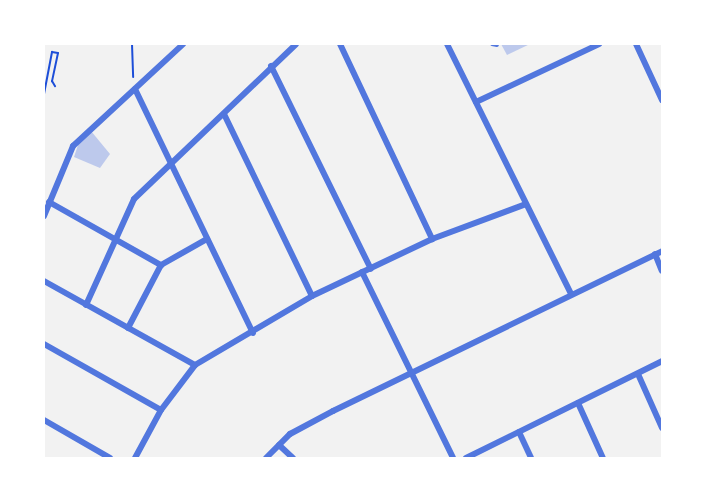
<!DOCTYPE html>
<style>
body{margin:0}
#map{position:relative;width:706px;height:502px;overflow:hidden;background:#f2f2f2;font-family:Arial,sans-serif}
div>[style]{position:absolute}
.building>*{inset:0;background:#bdc9ec}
.path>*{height:2px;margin:-1px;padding:0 1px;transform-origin:1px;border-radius:1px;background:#1d4ed8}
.service>*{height:4px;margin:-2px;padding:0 2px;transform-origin:2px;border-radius:2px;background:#5277de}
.minor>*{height:6px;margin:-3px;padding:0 3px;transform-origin:3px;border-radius:3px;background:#5277de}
span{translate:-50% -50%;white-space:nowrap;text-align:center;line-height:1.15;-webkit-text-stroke:6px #fff;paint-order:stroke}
.frame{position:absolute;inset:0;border:45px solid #fff;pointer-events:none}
</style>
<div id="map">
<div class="building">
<div style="clip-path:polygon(501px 44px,530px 44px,507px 55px)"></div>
<div style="clip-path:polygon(91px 131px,110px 154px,100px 168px,74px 157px,79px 142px)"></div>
</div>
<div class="path">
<div style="left:132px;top:44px;width:33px;rotate:88deg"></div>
<div style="left:44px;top:94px;width:43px;rotate:-79.2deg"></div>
<div style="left:52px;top:52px;width:6px;rotate:9deg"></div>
<div style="left:58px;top:53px;width:29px;rotate:102deg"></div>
<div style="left:52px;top:81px;width:6px;rotate:59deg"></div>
</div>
<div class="service">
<div style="left:492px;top:44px;width:5px;rotate:11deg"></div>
</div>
<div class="minor">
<div style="left:340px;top:44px;width:216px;rotate:64.7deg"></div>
<div style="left:447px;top:44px;width:279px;rotate:63.6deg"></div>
<div style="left:636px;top:44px;width:62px;rotate:65.1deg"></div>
<div style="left:271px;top:66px;width:226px;rotate:63.8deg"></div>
<div style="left:135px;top:89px;width:271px;rotate:64.2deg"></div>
<div style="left:476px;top:102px;width:136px;rotate:-25.2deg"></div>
<div style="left:224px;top:114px;width:202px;rotate:64.2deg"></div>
<div style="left:49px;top:202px;width:129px;rotate:29.4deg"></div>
<div style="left:44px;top:216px;width:76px;rotate:-67.5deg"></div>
<div style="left:73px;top:146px;width:150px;rotate:-42.8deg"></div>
<div style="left:655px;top:254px;width:18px;rotate:68deg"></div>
<div style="left:362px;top:272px;width:207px;rotate:63.9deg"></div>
<div style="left:44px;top:281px;width:173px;rotate:29.1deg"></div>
<div style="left:86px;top:305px;width:116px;rotate:-65.6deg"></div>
<div style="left:134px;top:199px;width:224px;rotate:-43.7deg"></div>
<div style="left:128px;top:328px;width:71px;rotate:-62.4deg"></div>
<div style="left:161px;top:265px;width:53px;rotate:-29.5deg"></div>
<div style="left:44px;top:344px;width:134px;rotate:29.4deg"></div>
<div style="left:638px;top:374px;width:59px;rotate:66deg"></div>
<div style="left:578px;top:403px;width:60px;rotate:65.6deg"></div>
<div style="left:44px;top:420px;width:76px;rotate:29.9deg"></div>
<div style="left:519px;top:432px;width:29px;rotate:65deg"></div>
<div style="left:279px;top:445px;width:19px;rotate:43deg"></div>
<div style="left:135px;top:458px;width:55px;rotate:-61.6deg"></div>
<div style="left:161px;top:410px;width:56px;rotate:-52.9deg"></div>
<div style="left:195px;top:365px;width:136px;rotate:-30.5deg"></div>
<div style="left:312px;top:296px;width:133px;rotate:-25.4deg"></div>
<div style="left:432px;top:239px;width:100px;rotate:-20.4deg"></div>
<div style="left:266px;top:458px;width:34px;rotate:-45deg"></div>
<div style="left:290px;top:434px;width:49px;rotate:-28.1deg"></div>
<div style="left:333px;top:411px;width:366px;rotate:-25.9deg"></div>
<div style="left:466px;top:458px;width:219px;rotate:-26.3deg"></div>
</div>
<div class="frame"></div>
</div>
